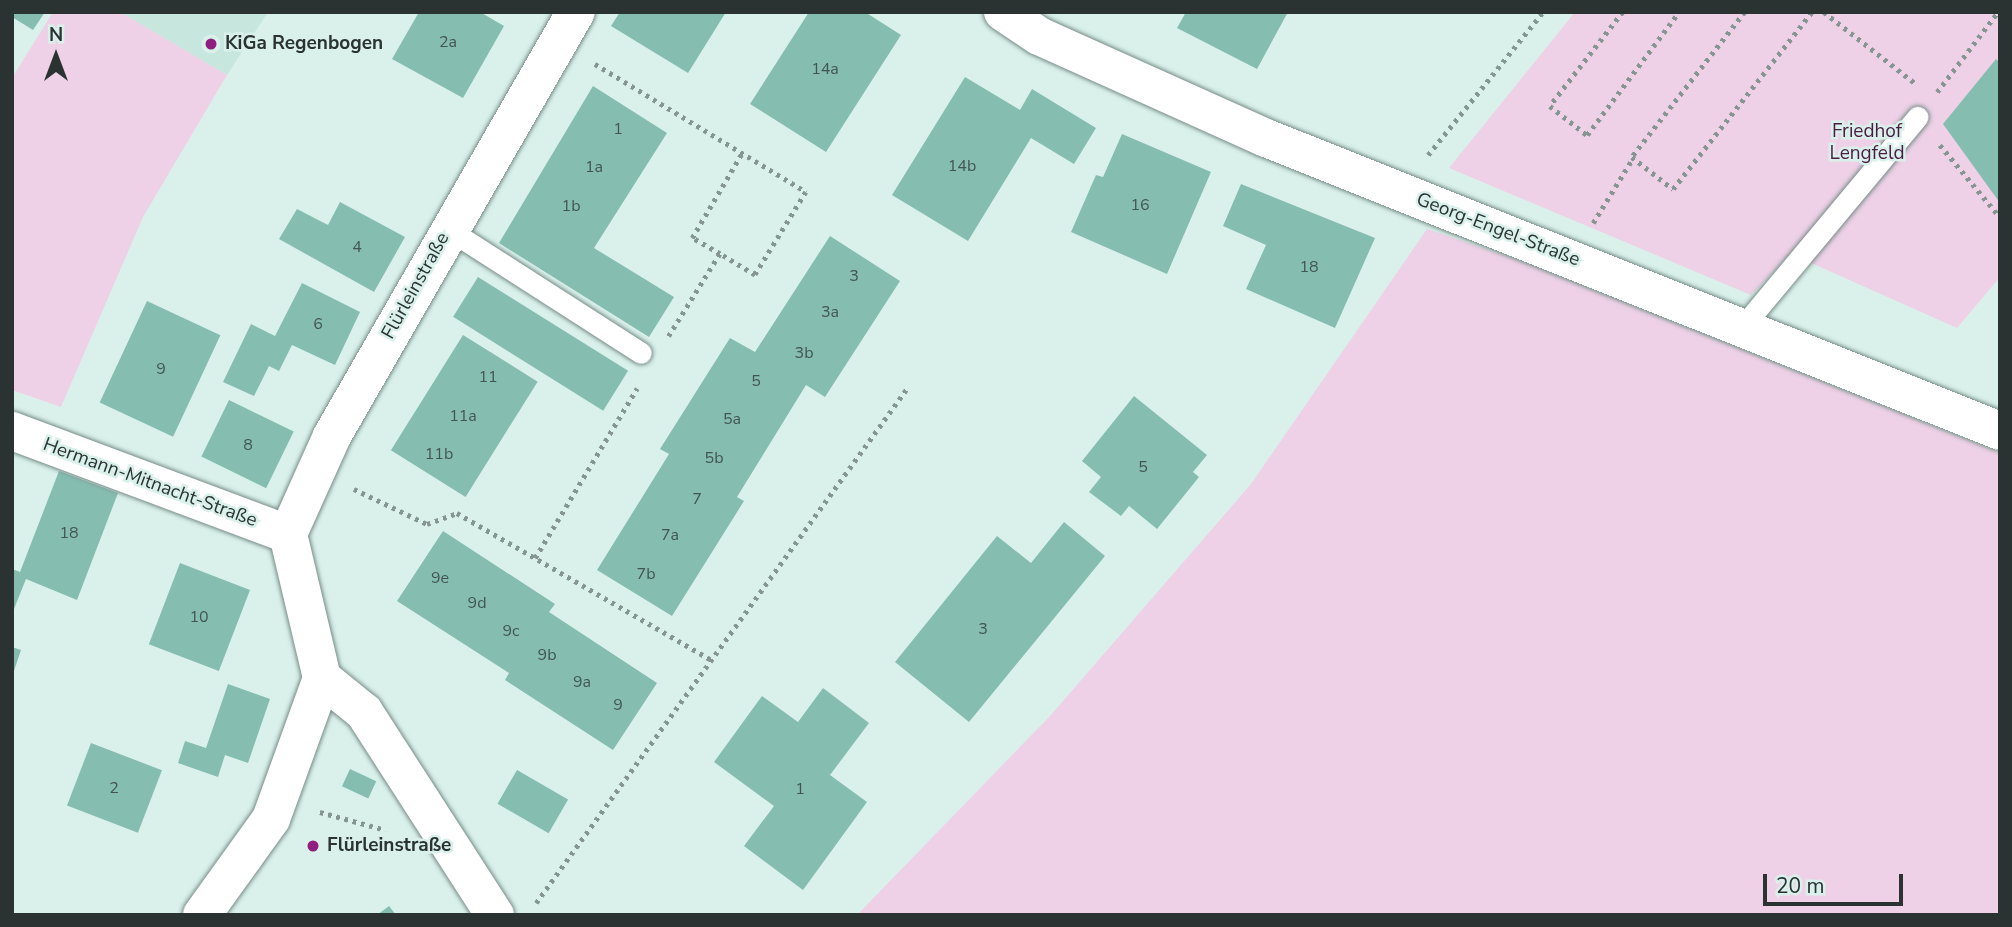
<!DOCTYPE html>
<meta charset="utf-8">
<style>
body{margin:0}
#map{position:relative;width:2012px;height:927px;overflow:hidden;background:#daf1eb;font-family:"Nunito Sans",sans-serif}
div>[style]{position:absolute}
.built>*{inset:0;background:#c7e6de}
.green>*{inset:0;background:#eed1e7}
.building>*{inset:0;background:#86bdb1;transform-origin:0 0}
.path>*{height:4.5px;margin-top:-2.25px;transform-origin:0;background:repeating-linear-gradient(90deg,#859591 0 3.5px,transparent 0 8.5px)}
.roads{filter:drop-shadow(0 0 2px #778c87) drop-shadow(0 0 2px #778c87)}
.service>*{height:21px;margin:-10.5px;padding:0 10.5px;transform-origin:10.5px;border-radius:10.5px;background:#fff}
.minor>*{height:38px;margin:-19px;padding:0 19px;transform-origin:19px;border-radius:19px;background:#fff}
.dots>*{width:19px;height:19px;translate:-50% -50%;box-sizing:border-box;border:4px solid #daf1eb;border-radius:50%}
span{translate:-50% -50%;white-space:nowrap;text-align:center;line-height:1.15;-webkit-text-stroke:5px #daf1eb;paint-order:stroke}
.number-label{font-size:16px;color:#415651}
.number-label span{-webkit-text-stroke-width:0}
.poi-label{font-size:19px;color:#2a3331;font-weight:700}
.left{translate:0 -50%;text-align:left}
.park-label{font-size:19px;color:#4b1c43}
.street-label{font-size:19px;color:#2a3331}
.frame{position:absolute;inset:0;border:14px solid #2a3331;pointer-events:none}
.north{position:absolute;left:21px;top:21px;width:70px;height:70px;-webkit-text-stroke:5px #daf1eb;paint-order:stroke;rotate:0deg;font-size:19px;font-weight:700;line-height:28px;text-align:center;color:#2a3331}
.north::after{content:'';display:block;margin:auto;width:24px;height:32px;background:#2a3331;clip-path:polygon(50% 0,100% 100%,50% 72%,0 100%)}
.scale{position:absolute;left:1763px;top:874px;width:140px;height:32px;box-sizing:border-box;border:4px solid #2a3331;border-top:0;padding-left:9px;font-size:21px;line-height:24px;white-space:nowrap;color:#2a3331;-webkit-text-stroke:5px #daf1eb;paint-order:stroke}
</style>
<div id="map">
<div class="built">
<div style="clip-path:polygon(120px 12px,268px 12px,227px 75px)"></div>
</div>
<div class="green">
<div style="clip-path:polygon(53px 12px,120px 12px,227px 75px,143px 217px,61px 407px,12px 390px,12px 78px)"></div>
<div style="clip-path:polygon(1575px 12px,2000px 12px,2000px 277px,1957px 328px,1791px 254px,1751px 295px,1449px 168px)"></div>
<div style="clip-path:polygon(1427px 229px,1510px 257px,2000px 453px,2000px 915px,857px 915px,1050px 716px,1251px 484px)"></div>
</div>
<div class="building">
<div style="clip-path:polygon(12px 12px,45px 12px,33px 30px,12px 17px)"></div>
<div style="clip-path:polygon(419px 12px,480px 12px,504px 26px,463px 98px,392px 59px)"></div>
<div style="clip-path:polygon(620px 12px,726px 12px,688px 73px,611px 26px)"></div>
<div style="clip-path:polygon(809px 12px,865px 12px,901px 35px,826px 152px,750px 104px)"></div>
<div style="clip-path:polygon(1186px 12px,1288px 12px,1257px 69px,1177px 28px)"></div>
<div style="clip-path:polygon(1996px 59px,2000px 63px,2000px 203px,1943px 124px)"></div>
<div style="clip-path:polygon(965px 77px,1020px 110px,1032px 89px,1096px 128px,1074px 164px,1031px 138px,968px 241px,892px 195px)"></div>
<div style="clip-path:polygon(593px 86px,667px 133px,594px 248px,674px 297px,649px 337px,499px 243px)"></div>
<div style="clip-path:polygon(1122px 134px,1211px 172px,1167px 274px,1071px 232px,1096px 175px,1103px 177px)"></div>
<div style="clip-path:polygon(1241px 184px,1375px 238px,1335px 328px,1246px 289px,1266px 245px,1223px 226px)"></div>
<div style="clip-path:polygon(340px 202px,405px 237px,374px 292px,279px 239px,297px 209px,328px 225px)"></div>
<div style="clip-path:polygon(830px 236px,900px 281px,825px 397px,806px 385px,737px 497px,744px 501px,672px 616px,597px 570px,669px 454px,660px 449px,730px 338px,755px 352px)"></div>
<div style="left:478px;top:277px;width:177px;height:47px;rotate:32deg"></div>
<div style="clip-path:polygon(302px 283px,360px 312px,335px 365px,292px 345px,279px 371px,269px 366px,254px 396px,223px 382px,251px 324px,275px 336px)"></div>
<div style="left:147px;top:301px;width:81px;height:112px;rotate:25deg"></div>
<div style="left:463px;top:335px;width:88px;height:136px;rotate:32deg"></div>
<div style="clip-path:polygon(1134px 396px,1207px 455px,1193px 472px,1199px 477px,1157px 529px,1129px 506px,1121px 516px,1089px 492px,1101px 477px,1082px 461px)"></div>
<div style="left:229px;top:400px;width:72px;height:63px;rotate:26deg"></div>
<div style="clip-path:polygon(59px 471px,118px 493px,77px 600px,26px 579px,12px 614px,12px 569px,20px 572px)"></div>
<div style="clip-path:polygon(1064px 522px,1105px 556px,969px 722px,895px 662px,997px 536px,1031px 563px)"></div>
<div style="clip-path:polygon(443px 531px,555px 604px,549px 612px,657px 683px,613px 750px,505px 680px,509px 673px,397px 601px)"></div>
<div style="left:180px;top:563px;width:75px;height:87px;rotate:21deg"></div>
<div style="clip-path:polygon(12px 647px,21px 650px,13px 674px,12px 674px)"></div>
<div style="clip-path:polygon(228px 684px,270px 699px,248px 763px,225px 755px,218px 777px,178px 763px,185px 741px,206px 748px)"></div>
<div style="clip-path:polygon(823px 688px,869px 723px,830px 775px,867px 802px,803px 890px,744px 846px,774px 806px,714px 762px,762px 696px,798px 722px)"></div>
<div style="left:91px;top:743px;width:76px;height:67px;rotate:21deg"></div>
<div style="left:350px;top:769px;width:29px;height:19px;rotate:25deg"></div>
<div style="left:517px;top:770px;width:59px;height:39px;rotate:30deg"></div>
<div style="clip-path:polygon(389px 906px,396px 915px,377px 915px)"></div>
</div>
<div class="path">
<div style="left:1623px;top:12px;width:119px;rotate:127.8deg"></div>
<div style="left:1550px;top:106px;width:47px;rotate:38.1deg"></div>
<div style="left:1587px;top:135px;width:154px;rotate:-53.2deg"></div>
<div style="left:1745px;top:12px;width:184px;rotate:127.9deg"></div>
<div style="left:1632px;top:157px;width:52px;rotate:38deg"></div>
<div style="left:1673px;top:189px;width:225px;rotate:-51.9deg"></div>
<div style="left:1824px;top:12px;width:115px;rotate:38deg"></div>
<div style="left:595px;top:64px;width:247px;rotate:31.2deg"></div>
<div style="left:806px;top:192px;width:97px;rotate:121.6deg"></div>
<div style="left:755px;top:275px;width:41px;rotate:-149deg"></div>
<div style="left:720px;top:254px;width:97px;rotate:121.9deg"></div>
<div style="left:1937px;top:92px;width:101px;rotate:-52.7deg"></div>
<div style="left:1940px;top:145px;width:94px;rotate:50.2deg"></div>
<div style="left:1428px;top:155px;width:184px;rotate:-51.2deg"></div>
<div style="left:1593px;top:223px;width:76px;rotate:-58.4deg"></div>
<div style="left:720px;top:254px;width:32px;rotate:-150deg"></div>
<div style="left:692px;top:238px;width:99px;rotate:-59.5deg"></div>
<div style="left:354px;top:489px;width:81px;rotate:25.6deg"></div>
<div style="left:427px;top:524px;width:32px;rotate:-20deg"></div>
<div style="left:457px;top:513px;width:292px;rotate:30deg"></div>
<div style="left:535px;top:558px;width:198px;rotate:-59deg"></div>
<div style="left:320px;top:812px;width:68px;rotate:15.3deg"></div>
<div style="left:536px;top:903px;width:636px;rotate:-54.21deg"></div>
</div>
<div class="roads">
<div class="service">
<div style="left:448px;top:229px;width:229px;rotate:32.7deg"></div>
<div style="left:1744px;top:325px;width:271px;rotate:-50.2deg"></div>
</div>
<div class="minor">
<div style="left:1003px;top:12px;width:43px;rotate:33.7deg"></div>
<div style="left:1039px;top:36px;width:249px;rotate:24.2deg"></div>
<div style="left:1266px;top:138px;width:790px;rotate:21.76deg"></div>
<div style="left:12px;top:431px;width:295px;rotate:20.5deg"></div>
<div style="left:322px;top:678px;width:54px;rotate:39deg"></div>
<div style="left:364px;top:712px;width:242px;rotate:57.2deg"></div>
<div style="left:202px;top:915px;width:118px;rotate:-54.3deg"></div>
<div style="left:271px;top:819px;width:150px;rotate:-70.1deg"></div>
<div style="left:322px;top:678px;width:148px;rotate:-103.3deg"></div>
<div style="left:288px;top:534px;width:107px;rotate:-65.8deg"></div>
<div style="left:332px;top:436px;width:489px;rotate:-60.1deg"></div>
</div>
</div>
<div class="dots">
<div style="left:211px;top:44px;background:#8f1e7f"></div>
<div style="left:313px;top:846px;background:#8f1e7f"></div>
</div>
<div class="number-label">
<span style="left:448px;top:42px">2a</span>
<span style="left:825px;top:69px">14a</span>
<span style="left:618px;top:129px">1</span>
<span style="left:962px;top:166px">14b</span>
<span style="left:594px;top:167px">1a</span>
<span style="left:1140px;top:205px">16</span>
<span style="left:571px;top:206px">1b</span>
<span style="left:357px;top:247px">4</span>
<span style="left:1309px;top:267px">18</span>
<span style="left:854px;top:276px">3</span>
<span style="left:830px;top:312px">3a</span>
<span style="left:318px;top:324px">6</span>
<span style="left:804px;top:353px">3b</span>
<span style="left:161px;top:369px">9</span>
<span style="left:488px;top:377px">11</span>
<span style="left:756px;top:381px">5</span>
<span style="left:463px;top:416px">11a</span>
<span style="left:732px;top:419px">5a</span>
<span style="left:248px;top:445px">8</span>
<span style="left:439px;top:454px">11b</span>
<span style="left:714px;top:458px">5b</span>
<span style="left:1143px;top:467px">5</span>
<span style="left:697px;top:499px">7</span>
<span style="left:69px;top:533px">18</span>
<span style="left:670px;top:535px">7a</span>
<span style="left:646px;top:574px">7b</span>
<span style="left:440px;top:578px">9e</span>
<span style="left:477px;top:603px">9d</span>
<span style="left:199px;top:617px">10</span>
<span style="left:983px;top:629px">3</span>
<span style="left:511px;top:631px">9c</span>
<span style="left:547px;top:655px">9b</span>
<span style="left:582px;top:682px">9a</span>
<span style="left:618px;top:705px">9</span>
<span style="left:114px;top:788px">2</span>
<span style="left:800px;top:789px">1</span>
</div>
<div class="poi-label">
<span class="left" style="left:225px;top:44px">KiGa Regenbogen</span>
<span class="left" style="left:327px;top:846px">Flürleinstraße</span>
</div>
<div class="park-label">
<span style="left:1867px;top:143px">Friedhof<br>Lengfeld</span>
</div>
<div class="street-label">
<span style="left:1498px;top:230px;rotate:21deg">Georg-Engel-Straße</span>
<span style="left:416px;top:286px;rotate:-61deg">Flürleinstraße</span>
<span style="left:150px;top:483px;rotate:20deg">Hermann-Mitnacht-Straße</span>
</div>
<div class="frame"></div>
<div class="north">N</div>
<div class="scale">20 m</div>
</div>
